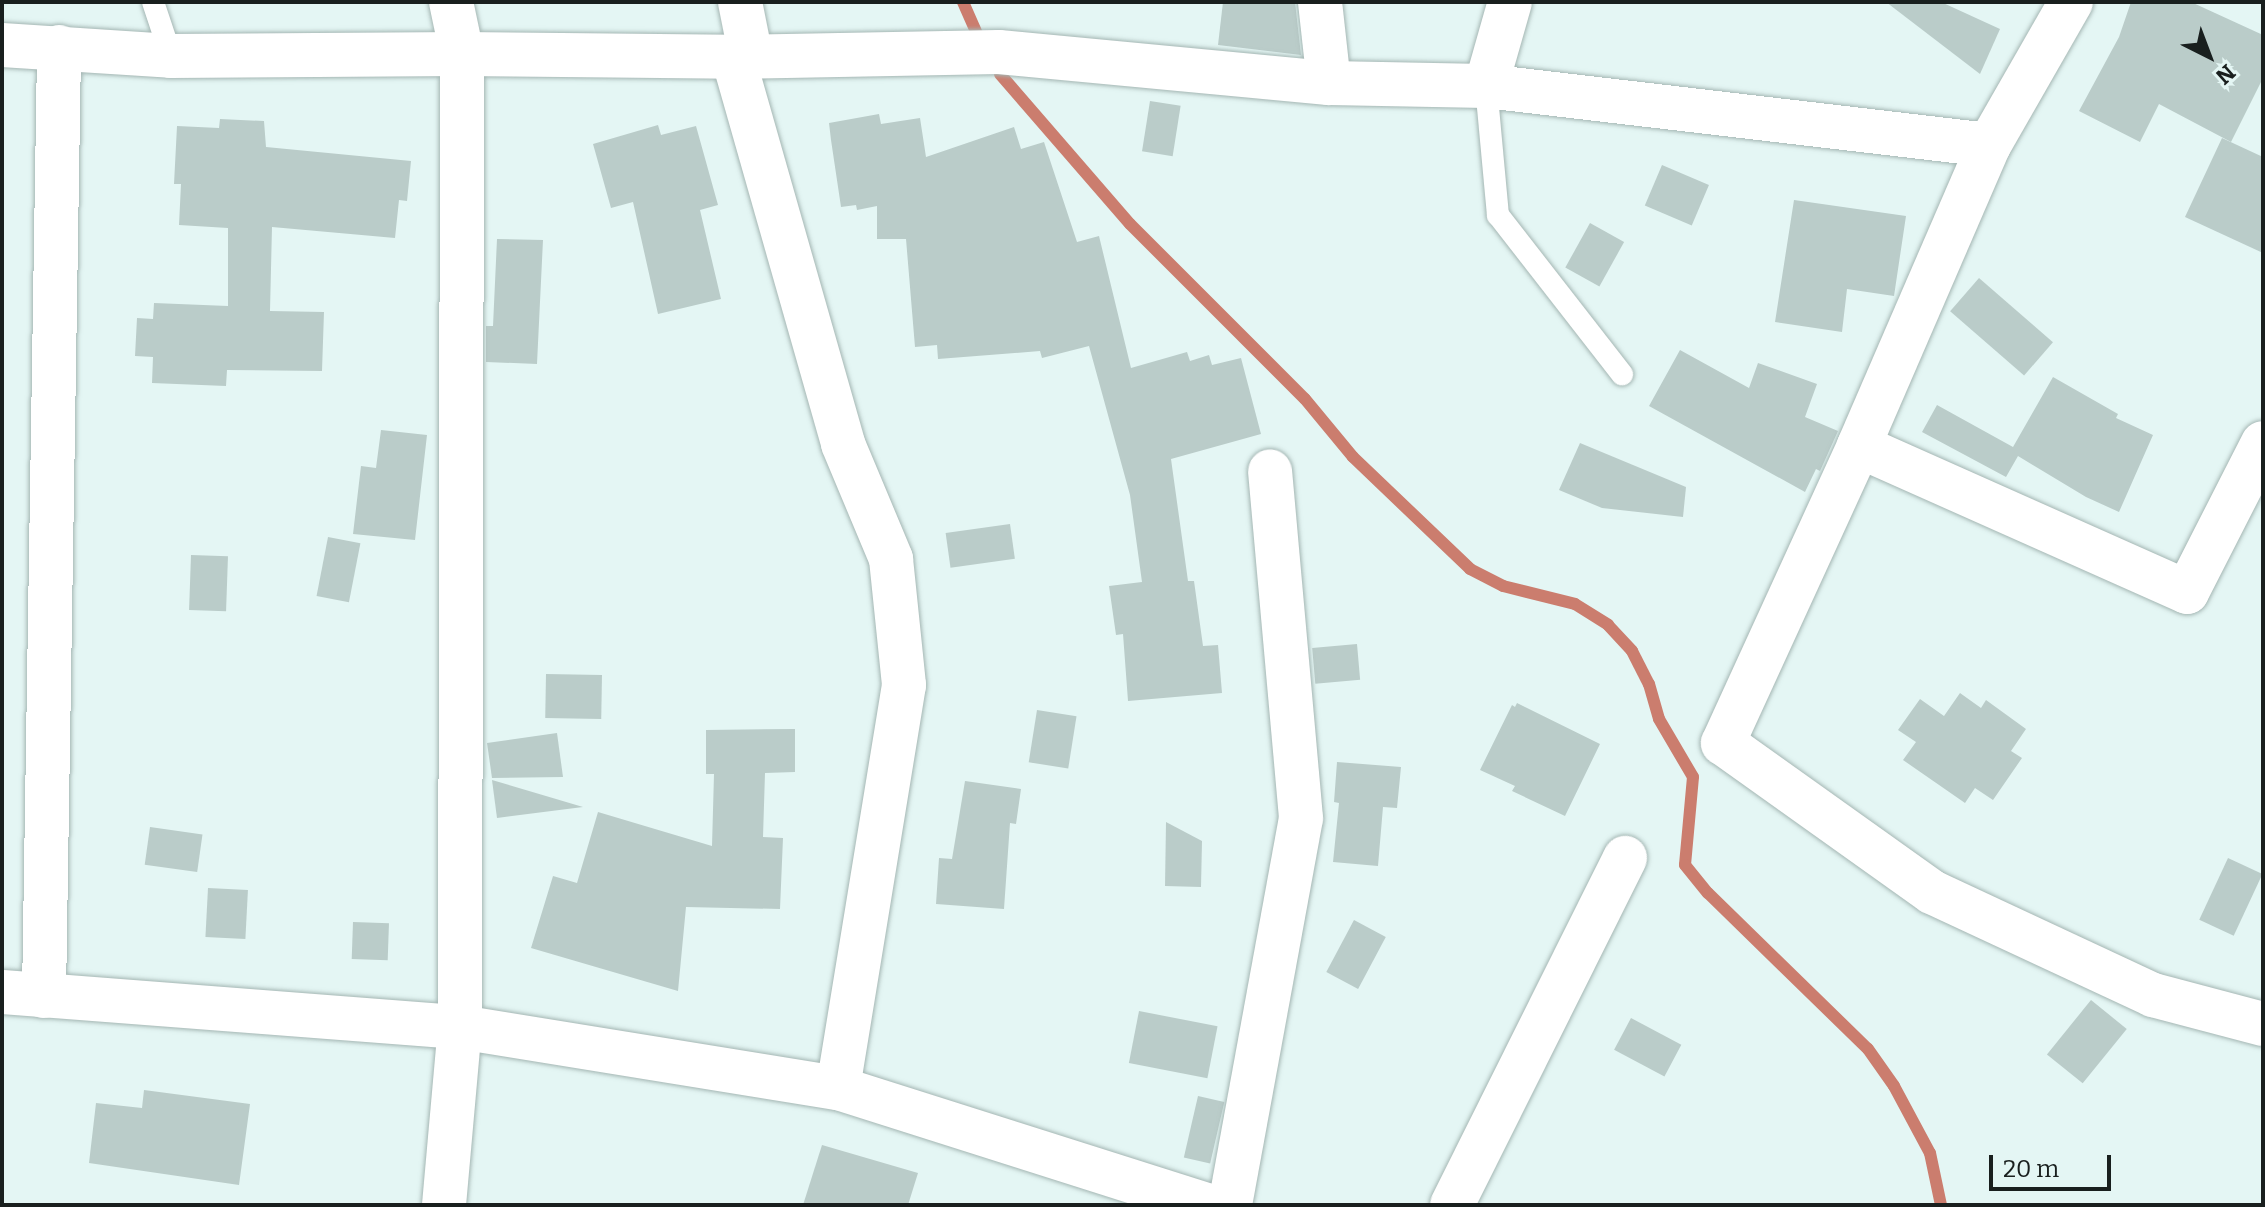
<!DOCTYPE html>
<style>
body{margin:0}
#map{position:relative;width:2265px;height:1207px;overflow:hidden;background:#e4f6f4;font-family:Bitter,serif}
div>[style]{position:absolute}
.stream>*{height:12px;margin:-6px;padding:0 6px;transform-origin:6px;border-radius:6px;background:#cb7d6e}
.building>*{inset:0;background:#baccc9;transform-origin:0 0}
.roads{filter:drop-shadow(0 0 2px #a4b6b3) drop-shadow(0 0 2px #a4b6b3)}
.lane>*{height:22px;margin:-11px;padding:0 11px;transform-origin:11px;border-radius:11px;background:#fff}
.street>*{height:44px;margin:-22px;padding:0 22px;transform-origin:22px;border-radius:22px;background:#fff}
span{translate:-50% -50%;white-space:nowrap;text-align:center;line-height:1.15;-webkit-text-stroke:8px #e4f6f4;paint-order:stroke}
.frame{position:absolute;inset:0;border:4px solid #191f1e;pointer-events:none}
.north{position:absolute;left:2169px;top:16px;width:80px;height:80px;-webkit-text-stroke:6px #e4f6f4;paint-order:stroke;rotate:138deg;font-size:22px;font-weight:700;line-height:32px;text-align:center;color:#191f1e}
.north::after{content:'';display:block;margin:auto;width:28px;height:36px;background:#191f1e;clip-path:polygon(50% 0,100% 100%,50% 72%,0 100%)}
.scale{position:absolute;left:1989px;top:1155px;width:122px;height:36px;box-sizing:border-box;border:4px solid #191f1e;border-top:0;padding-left:10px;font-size:24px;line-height:28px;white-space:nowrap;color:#191f1e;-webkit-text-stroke:6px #e4f6f4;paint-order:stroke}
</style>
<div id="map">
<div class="stream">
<div style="left:963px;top:2px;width:45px;rotate:66.3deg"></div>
<div style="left:1000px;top:74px;width:198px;rotate:49.1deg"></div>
<div style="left:1130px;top:224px;width:247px;rotate:45deg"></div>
<div style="left:1305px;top:399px;width:75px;rotate:50.4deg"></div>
<div style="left:1353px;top:457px;width:162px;rotate:43.7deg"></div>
<div style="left:1470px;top:569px;width:37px;rotate:27deg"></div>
<div style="left:1503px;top:586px;width:74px;rotate:14deg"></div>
<div style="left:1575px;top:604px;width:39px;rotate:32deg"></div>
<div style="left:1608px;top:625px;width:35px;rotate:47deg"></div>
<div style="left:1632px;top:651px;width:37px;rotate:63deg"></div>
<div style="left:1649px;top:684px;width:36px;rotate:74deg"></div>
<div style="left:1659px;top:719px;width:67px;rotate:59.6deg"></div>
<div style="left:1693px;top:777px;width:88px;rotate:95.2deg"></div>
<div style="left:1685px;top:865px;width:36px;rotate:51deg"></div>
<div style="left:1708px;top:893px;width:223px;rotate:44.3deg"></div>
<div style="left:1868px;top:1049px;width:45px;rotate:54.9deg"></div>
<div style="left:1894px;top:1086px;width:76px;rotate:61.8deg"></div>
<div style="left:1930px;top:1153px;width:53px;rotate:78.1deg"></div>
</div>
<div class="building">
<div style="clip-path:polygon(1223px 2px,1295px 2px,1301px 55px,1218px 45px)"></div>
<div style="clip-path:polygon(1886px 2px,1941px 2px,2000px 29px,1980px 74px)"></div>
<div style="clip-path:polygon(2131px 2px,2191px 2px,2263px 35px,2263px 78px,2231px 142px,2159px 104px,2140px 142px,2079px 111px,2119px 37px)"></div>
<div style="left:1150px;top:101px;width:31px;height:51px;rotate:9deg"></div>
<div style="clip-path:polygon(879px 114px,881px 124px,920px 118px,926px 157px,1014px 127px,1021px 149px,1044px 142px,1077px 242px,1099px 236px,1131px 368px,1187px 352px,1190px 361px,1209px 355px,1212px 365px,1241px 358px,1261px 434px,1171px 459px,1188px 581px,1194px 581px,1203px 646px,1218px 645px,1222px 693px,1128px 701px,1123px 634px,1116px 635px,1109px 586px,1142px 582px,1130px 495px,1089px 346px,1042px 358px,1040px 351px,938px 359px,937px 345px,915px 347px,906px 239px,877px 239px,877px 206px,857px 210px,856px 205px,841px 207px,831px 140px,829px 123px)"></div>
<div style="clip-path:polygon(220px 119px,264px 121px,266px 147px,411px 161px,407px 201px,399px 200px,395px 238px,272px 227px,270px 311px,324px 312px,322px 371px,227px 370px,226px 386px,152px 383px,153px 357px,135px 356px,137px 318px,153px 319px,154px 303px,228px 306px,228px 228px,179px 225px,181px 184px,174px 184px,177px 126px,219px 128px)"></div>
<div style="clip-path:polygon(658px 125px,661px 135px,696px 126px,718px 205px,700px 210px,721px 299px,658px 314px,633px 202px,611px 208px,593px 144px)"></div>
<div style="clip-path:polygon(2222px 138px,2263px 157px,2263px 253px,2185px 217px)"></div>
<div style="left:1662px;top:165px;width:51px;height:44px;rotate:23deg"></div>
<div style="clip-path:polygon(1794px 200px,1906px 216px,1894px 296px,1847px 289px,1842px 332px,1775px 322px)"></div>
<div style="left:1590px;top:223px;width:39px;height:51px;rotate:29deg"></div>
<div style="clip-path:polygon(497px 239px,543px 240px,537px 364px,486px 362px,486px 326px,493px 326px)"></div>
<div style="left:1979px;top:278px;width:98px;height:44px;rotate:41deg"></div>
<div style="clip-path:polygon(1680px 350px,1749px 388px,1758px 363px,1817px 384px,1805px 417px,1838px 431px,1820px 471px,1816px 469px,1805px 492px,1649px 406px)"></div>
<div style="clip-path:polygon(2053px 377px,2118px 414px,2116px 418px,2153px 435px,2119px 512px,2086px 497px,2018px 456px,2006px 477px,1922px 432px,1937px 405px,2013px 447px)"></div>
<div style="clip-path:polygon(381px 430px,427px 435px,415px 540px,353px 534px,361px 466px,376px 468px)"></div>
<div style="clip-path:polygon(1580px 443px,1686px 487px,1683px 517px,1602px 508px,1559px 490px)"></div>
<div style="left:1010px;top:524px;width:35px;height:65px;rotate:82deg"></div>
<div style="left:328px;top:537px;width:33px;height:60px;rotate:11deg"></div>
<div style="left:191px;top:555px;width:37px;height:55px;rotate:2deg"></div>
<div style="left:1357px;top:644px;width:36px;height:45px;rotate:85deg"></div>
<div style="left:546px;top:674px;width:56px;height:44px;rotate:1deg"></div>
<div style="clip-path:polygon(1960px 693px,1981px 708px,1986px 700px,2026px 729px,2011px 751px,2022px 758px,1993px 800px,1975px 788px,1965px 803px,1903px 760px,1916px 742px,1898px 730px,1920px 699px,1944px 716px)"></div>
<div style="clip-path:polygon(1517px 703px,1600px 744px,1565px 816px,1512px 791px,1515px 786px,1480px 770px,1512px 705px,1515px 707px)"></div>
<div style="left:1037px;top:710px;width:40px;height:53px;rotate:9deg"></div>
<div style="clip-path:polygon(795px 729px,795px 772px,765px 773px,763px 837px,783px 838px,780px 909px,686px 907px,678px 991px,531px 948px,553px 876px,577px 883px,598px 812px,712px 846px,714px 774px,706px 774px,706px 730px)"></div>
<div style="clip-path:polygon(557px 733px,563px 777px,492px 778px,487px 743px)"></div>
<div style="clip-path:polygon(1337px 762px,1401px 767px,1397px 808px,1383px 807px,1378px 866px,1333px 862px,1339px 803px,1334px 802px)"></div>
<div style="clip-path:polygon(492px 780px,583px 807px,497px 818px)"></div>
<div style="clip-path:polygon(965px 781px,1021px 789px,1016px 824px,1010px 823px,1004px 909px,936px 904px,939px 858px,952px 859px)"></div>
<div style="clip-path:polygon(1166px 822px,1202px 841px,1201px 887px,1165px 886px)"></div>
<div style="left:150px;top:827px;width:53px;height:38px;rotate:8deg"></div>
<div style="left:2228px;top:858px;width:38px;height:68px;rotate:25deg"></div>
<div style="left:208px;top:888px;width:40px;height:49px;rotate:3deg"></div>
<div style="left:1354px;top:920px;width:36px;height:59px;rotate:28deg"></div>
<div style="left:353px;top:922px;width:36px;height:37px;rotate:2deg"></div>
<div style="left:2091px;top:1000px;width:46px;height:70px;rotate:39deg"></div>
<div style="left:1139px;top:1011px;width:80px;height:53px;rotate:11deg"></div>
<div style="left:1631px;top:1018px;width:57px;height:36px;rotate:28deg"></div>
<div style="clip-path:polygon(144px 1090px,250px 1104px,239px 1185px,89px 1163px,96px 1103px,142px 1108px)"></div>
<div style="left:1198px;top:1096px;width:27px;height:63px;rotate:13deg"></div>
<div style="clip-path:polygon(822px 1145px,918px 1173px,908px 1205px,803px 1205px)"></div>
</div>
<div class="roads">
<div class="lane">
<div style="left:153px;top:2px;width:57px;rotate:71.6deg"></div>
<div style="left:1486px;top:86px;width:130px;rotate:84.7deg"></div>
<div style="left:1498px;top:215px;width:202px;rotate:52.1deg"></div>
</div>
<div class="street">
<div style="left:740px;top:2px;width:56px;rotate:78.7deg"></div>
<div style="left:1320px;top:2px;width:81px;rotate:83.7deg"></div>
<div style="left:2071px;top:2px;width:165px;rotate:119.8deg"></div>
<div style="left:1989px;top:145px;width:328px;rotate:113.4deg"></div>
<div style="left:1859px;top:446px;width:327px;rotate:114.6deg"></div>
<div style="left:1723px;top:743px;width:257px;rotate:35.5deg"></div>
<div style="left:1932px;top:892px;width:244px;rotate:25deg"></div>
<div style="left:2153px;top:995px;width:114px;rotate:14.8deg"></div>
<div style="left:2px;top:45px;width:169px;rotate:3.7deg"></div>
<div style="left:171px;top:56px;width:291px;rotate:-0.4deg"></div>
<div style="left:462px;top:54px;width:271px;rotate:0.6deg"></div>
<div style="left:733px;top:57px;width:266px;rotate:-1.1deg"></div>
<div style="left:999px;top:52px;width:331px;rotate:5.4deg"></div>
<div style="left:1329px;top:83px;width:157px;rotate:1.1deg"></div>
<div style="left:1486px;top:86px;width:506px;rotate:6.69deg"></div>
<div style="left:733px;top:57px;width:402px;rotate:74.1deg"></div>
<div style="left:843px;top:444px;width:125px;rotate:67.3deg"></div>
<div style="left:891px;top:559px;width:127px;rotate:84.1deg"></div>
<div style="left:904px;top:685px;width:408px;rotate:99.3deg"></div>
<div style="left:1486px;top:86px;width:87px;rotate:-74.1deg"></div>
<div style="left:1859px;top:446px;width:359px;rotate:24deg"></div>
<div style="left:2187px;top:592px;width:167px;rotate:-63deg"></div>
<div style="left:2px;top:992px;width:459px;rotate:4.4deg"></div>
<div style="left:460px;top:1027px;width:383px;rotate:9.2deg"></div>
<div style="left:838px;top:1088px;width:387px;rotate:17.6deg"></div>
<div style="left:44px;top:996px;width:949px;rotate:-89.09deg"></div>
<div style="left:444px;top:1205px;width:179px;rotate:-84.9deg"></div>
<div style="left:460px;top:1027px;width:973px;rotate:-89.88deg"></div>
<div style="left:462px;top:54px;width:53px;rotate:-101.9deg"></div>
<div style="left:1230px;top:1205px;width:393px;rotate:-79.6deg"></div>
<div style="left:1301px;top:818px;width:348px;rotate:-95.1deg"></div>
<div style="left:1452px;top:1205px;width:388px;rotate:-63.5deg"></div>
</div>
</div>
<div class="frame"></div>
<div class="north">N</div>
<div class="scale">20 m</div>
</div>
